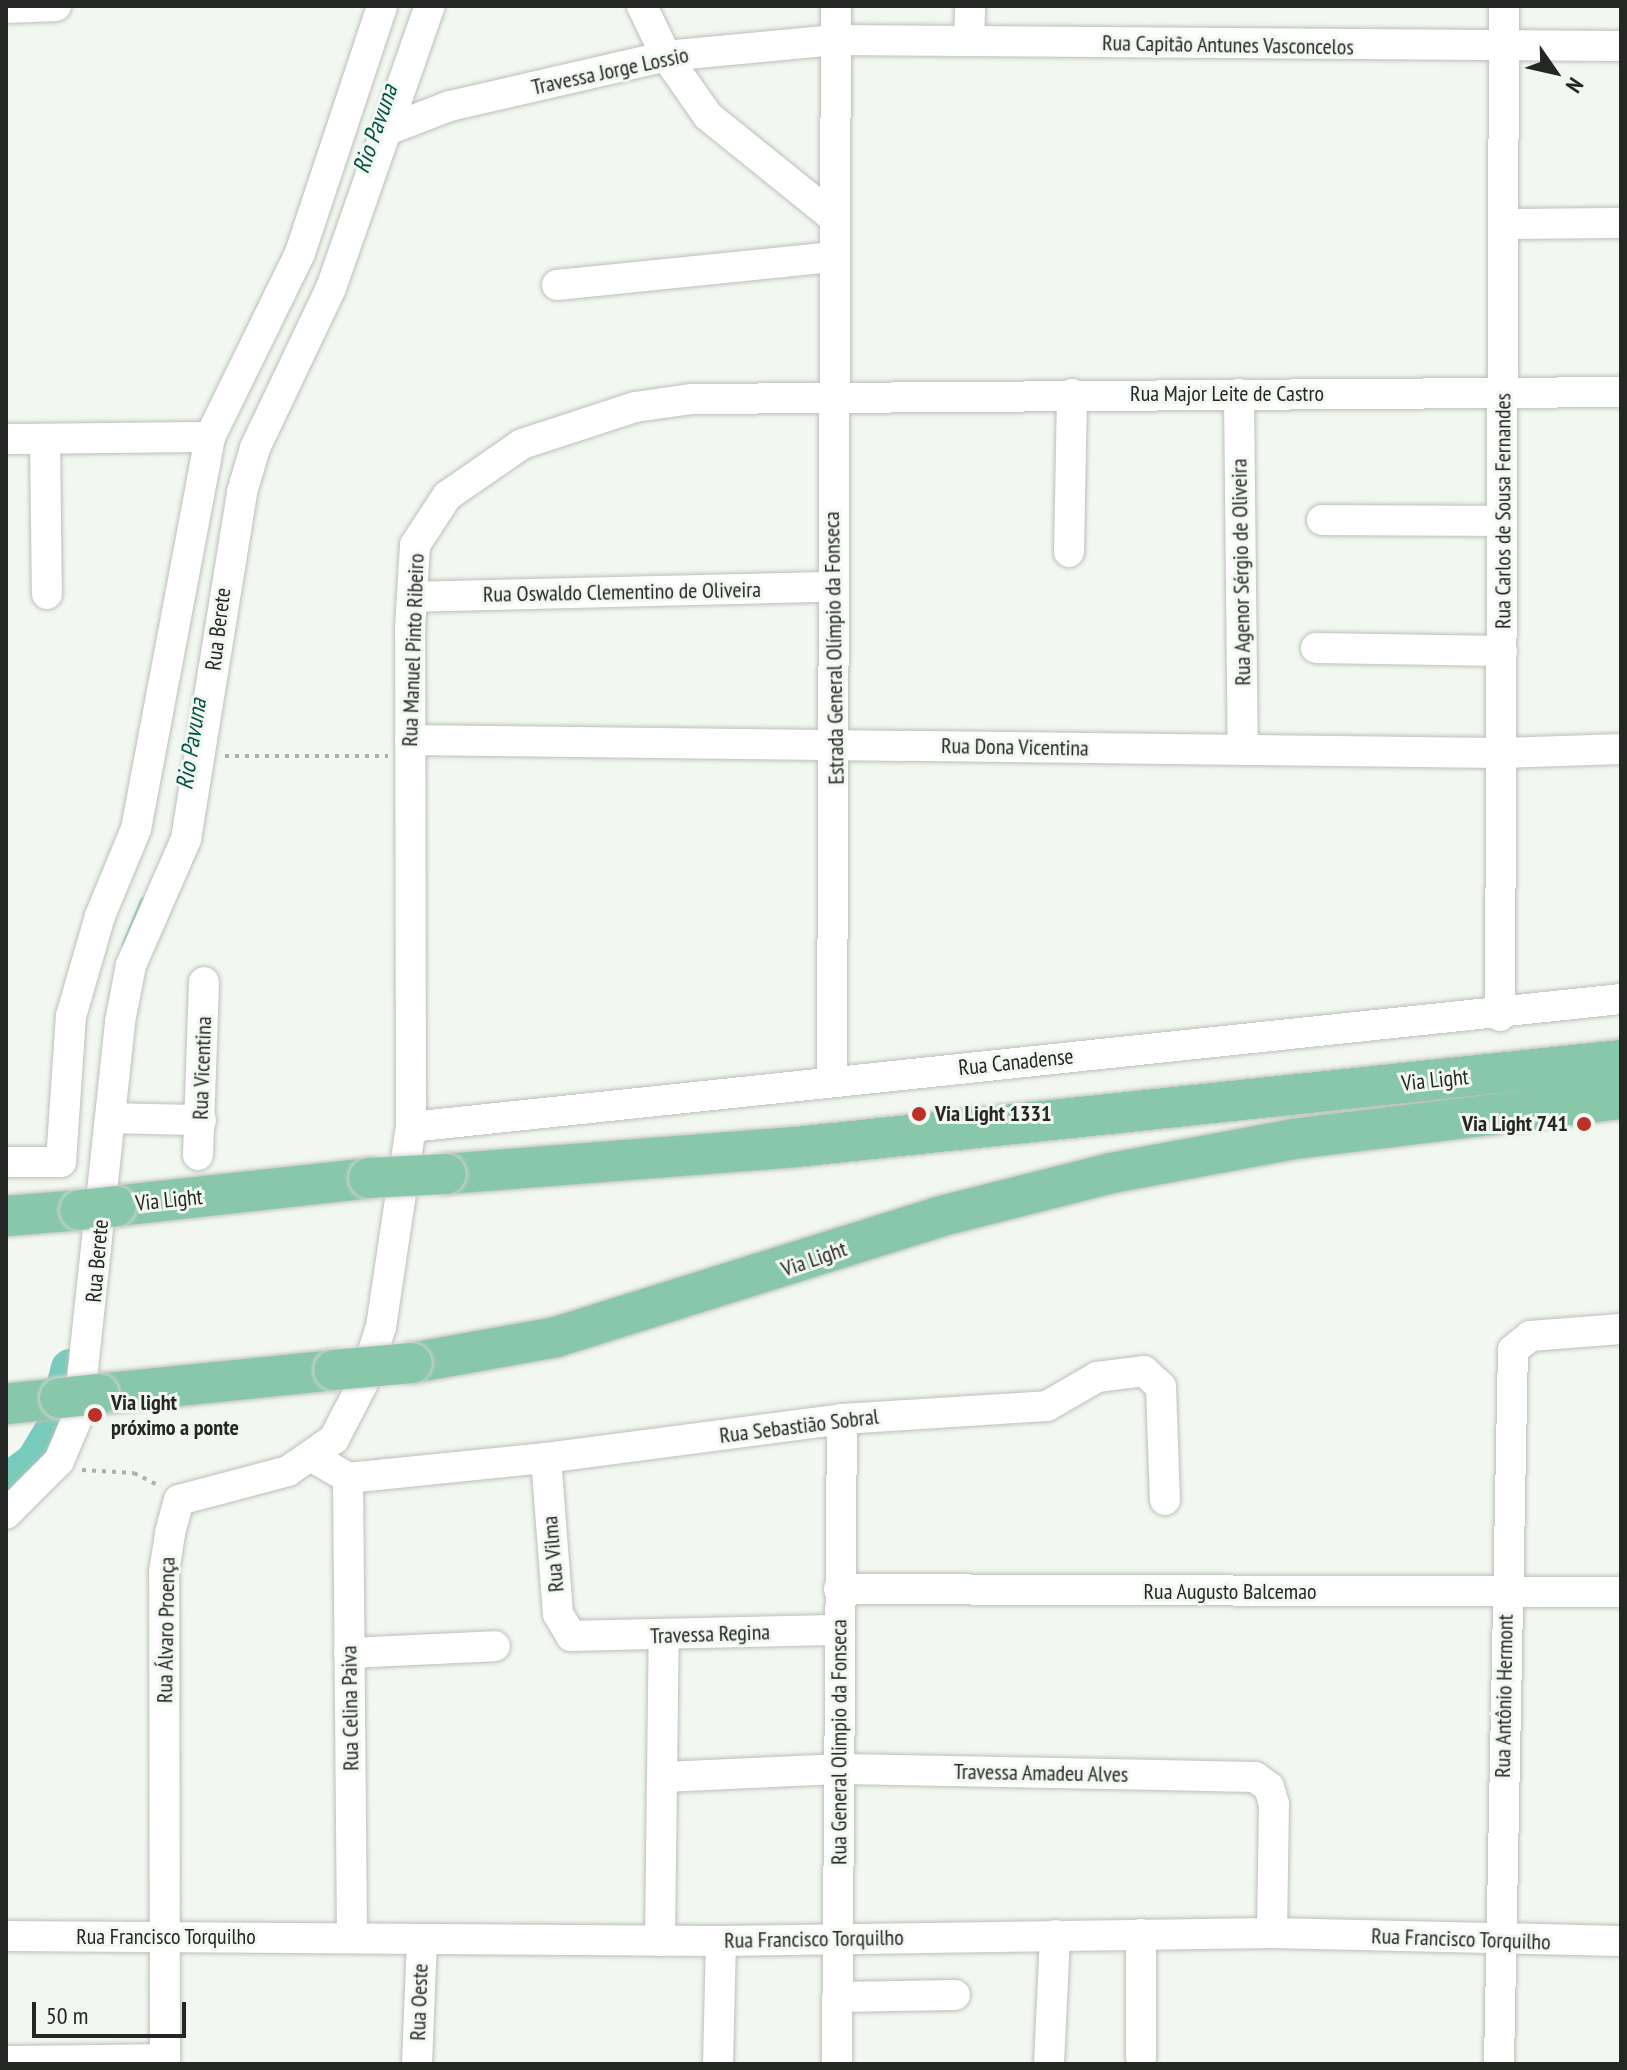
<!DOCTYPE html>
<meta charset="utf-8">
<style>
body{margin:0}
#map{position:relative;width:1627px;height:2070px;overflow:hidden;background:#f2f8f1;font-family:"PT Sans Narrow",sans-serif}
div>[style]{position:absolute}
.stream>*{height:6px;margin:-3px;padding:0 3px;transform-origin:3px;border-radius:3px;background:#76cbbc}
.river>*{height:38px;margin:-19px;padding:0 19px;transform-origin:19px;border-radius:19px;background:#76cbbc}
.path>*{height:4px;margin-top:-2px;transform-origin:0;background:repeating-linear-gradient(90deg,#adb1ac 0 4px,transparent 0 10px)}
.roads{filter:drop-shadow(0 0 2px #bbc0b9) drop-shadow(0 0 2px #bbc0b9)}
.minor>*{height:30px;margin:-15px;padding:0 15px;transform-origin:15px;border-radius:15px;background:#fff}
.major>*{height:40px;margin:-20px;padding:0 20px;transform-origin:20px;border-radius:20px;background:#88c7a9}
.bridges{filter:drop-shadow(0 0 2px #d3d4d3) drop-shadow(0 0 2px #d3d4d3)}
.major-bridge>*{height:40px;margin:-20px;padding:0 20px;transform-origin:20px;border-radius:20px;background:#88c7a9}
.dots>*{width:22px;height:22px;translate:-50% -50%;box-sizing:border-box;border:4px solid #f2f8f1;border-radius:50%}
span{translate:-50% -50%;white-space:nowrap;text-align:center;line-height:1.15;-webkit-text-stroke:6px #f2f8f1;paint-order:stroke}
.street-label{font-size:22px;color:#252724}
.poi-label{font-size:22px;color:#252724;font-weight:700}
.left{translate:0 -50%;text-align:left}
.right{translate:-100% -50%;text-align:right}
.water-label{font-size:24px;color:#045248;font-style:italic}
.frame{position:absolute;inset:0;border:8px solid #252724;pointer-events:none}
.north{position:absolute;left:1515px;top:32px;width:80px;height:80px;-webkit-text-stroke:6px #f2f8f1;paint-order:stroke;rotate:124deg;font-size:22px;font-weight:700;line-height:32px;text-align:center;color:#252724}
.north::after{content:'';display:block;margin:auto;width:28px;height:36px;background:#252724;clip-path:polygon(50% 0,100% 100%,50% 72%,0 100%)}
.scale{position:absolute;left:32px;top:2002px;width:154px;height:36px;box-sizing:border-box;border:4px solid #252724;border-top:0;padding-left:10px;font-size:24px;line-height:28px;white-space:nowrap;color:#252724;-webkit-text-stroke:6px #f2f8f1;paint-order:stroke}
</style>
<div id="map">
<div class="stream">
<div style="left:125px;top:945px;width:48px;rotate:-67.8deg"></div>
</div>
<div class="river">
<div style="left:6px;top:1483px;width:36px;rotate:-37deg"></div>
<div style="left:35px;top:1461px;width:37px;rotate:-59deg"></div>
<div style="left:54px;top:1429px;width:63px;rotate:-75.3deg"></div>
</div>
<div class="path">
<div style="left:225px;top:756px;width:163px"></div>
<div style="left:82px;top:1470px;width:52px;rotate:3.3deg"></div>
<div style="left:134px;top:1473px;width:30px;rotate:27deg"></div>
</div>
<div class="roads">
<div class="minor">
<div style="left:642px;top:6px;width:55px;rotate:64.4deg"></div>
<div style="left:666px;top:56px;width:73px;rotate:55deg"></div>
<div style="left:708px;top:116px;width:161px;rotate:38.9deg"></div>
<div style="left:6px;top:8px;width:50px;rotate:-2.3deg"></div>
<div style="left:969px;top:41px;width:35px;rotate:-88deg"></div>
<div style="left:390px;top:129px;width:64px;rotate:-21deg"></div>
<div style="left:450px;top:106px;width:222px;rotate:-13deg"></div>
<div style="left:666px;top:56px;width:170px;rotate:-5.4deg"></div>
<div style="left:835px;top:40px;width:786px;rotate:0.44deg"></div>
<div style="left:1504px;top:224px;width:117px;rotate:-0.5deg"></div>
<div style="left:557px;top:285px;width:276px;rotate:-5.8deg"></div>
<div style="left:1239px;top:394px;width:356px;rotate:89.4deg"></div>
<div style="left:6px;top:439px;width:204px;rotate:-0.6deg"></div>
<div style="left:45px;top:439px;width:155px;rotate:89.3deg"></div>
<div style="left:1322px;top:520px;width:179px;rotate:0.3deg"></div>
<div style="left:1069px;top:552px;width:158px;rotate:-88.9deg"></div>
<div style="left:412px;top:597px;width:420px;rotate:-1.4deg"></div>
<div style="left:1316px;top:648px;width:186px;rotate:0.9deg"></div>
<div style="left:410px;top:740px;width:1092px;rotate:0.68deg"></div>
<div style="left:1502px;top:753px;width:119px;rotate:-1.9deg"></div>
<div style="left:1500px;top:1016px;width:1010px;rotate:-89.77deg"></div>
<div style="left:832px;top:1080px;width:1074px;rotate:-89.79deg"></div>
<div style="left:110px;top:1118px;width:91px;rotate:1.3deg"></div>
<div style="left:411px;top:1127px;width:1217px;rotate:-6.04deg"></div>
<div style="left:198px;top:1155px;width:173px;rotate:-88deg"></div>
<div style="left:6px;top:1162px;width:55px"></div>
<div style="left:61px;top:1162px;width:146px;rotate:-86.1deg"></div>
<div style="left:71px;top:1016px;width:104px;rotate:-73.8deg"></div>
<div style="left:100px;top:916px;width:94px;rotate:-67.5deg"></div>
<div style="left:136px;top:829px;width:399px;rotate:-79.3deg"></div>
<div style="left:210px;top:437px;width:205px;rotate:-63.9deg"></div>
<div style="left:300px;top:253px;width:260px;rotate:-71.6deg"></div>
<div style="left:314px;top:1458px;width:39px;rotate:30deg"></div>
<div style="left:348px;top:1478px;width:199px;rotate:-5.8deg"></div>
<div style="left:546px;top:1458px;width:299px;rotate:-7.5deg"></div>
<div style="left:842px;top:1419px;width:205px;rotate:-3.6deg"></div>
<div style="left:1047px;top:1406px;width:58px;rotate:-30.1deg"></div>
<div style="left:1097px;top:1377px;width:47px;rotate:-7.3deg"></div>
<div style="left:1144px;top:1371px;width:23px;rotate:43deg"></div>
<div style="left:1161px;top:1387px;width:113px;rotate:88deg"></div>
<div style="left:546px;top:1458px;width:156px;rotate:85.6deg"></div>
<div style="left:558px;top:1614px;width:26px;rotate:59deg"></div>
<div style="left:571px;top:1636px;width:268px;rotate:-1.3deg"></div>
<div style="left:348px;top:1478px;width:460px;rotate:89.5deg"></div>
<div style="left:6px;top:1514px;width:75px;rotate:-45deg"></div>
<div style="left:59px;top:1461px;width:49px;rotate:-67.1deg"></div>
<div style="left:78px;top:1416px;width:396px;rotate:-83.9deg"></div>
<div style="left:120px;top:1022px;width:58px;rotate:-79.1deg"></div>
<div style="left:131px;top:965px;width:137px;rotate:-66.4deg"></div>
<div style="left:186px;top:839px;width:351px;rotate:-80.8deg"></div>
<div style="left:242px;top:492px;width:46px;rotate:-73.5deg"></div>
<div style="left:255px;top:448px;width:177px;rotate:-64.6deg"></div>
<div style="left:331px;top:288px;width:299px;rotate:-70.7deg"></div>
<div style="left:839px;top:1589px;width:782px;rotate:0.22deg"></div>
<div style="left:349px;top:1653px;width:146px;rotate:-2.7deg"></div>
<div style="left:664px;top:1777px;width:179px;rotate:-2.6deg"></div>
<div style="left:843px;top:1769px;width:412px;rotate:1.1deg"></div>
<div style="left:1255px;top:1777px;width:17px;rotate:36deg"></div>
<div style="left:1269px;top:1787px;width:18px;rotate:74deg"></div>
<div style="left:1274px;top:1804px;width:129px;rotate:90.9deg"></div>
<div style="left:1141px;top:1934px;width:124px;rotate:90deg"></div>
<div style="left:6px;top:1936px;width:715px;rotate:0.4deg"></div>
<div style="left:721px;top:1941px;width:551px;rotate:-0.83deg"></div>
<div style="left:1272px;top:1933px;width:349px;rotate:1.3deg"></div>
<div style="left:660px;top:1941px;width:307px;rotate:-89.3deg"></div>
<div style="left:837px;top:1997px;width:118px;rotate:-1deg"></div>
<div style="left:6px;top:2061px;width:159px;rotate:-0.7deg"></div>
<div style="left:165px;top:2064px;width:492px;rotate:-90.1deg"></div>
<div style="left:164px;top:1572px;width:39px;rotate:-81deg"></div>
<div style="left:170px;top:1533px;width:34px;rotate:-75deg"></div>
<div style="left:179px;top:1500px;width:113px;rotate:-14.9deg"></div>
<div style="left:288px;top:1471px;width:56px;rotate:-34.8deg"></div>
<div style="left:334px;top:1439px;width:61px;rotate:-62.6deg"></div>
<div style="left:362px;top:1385px;width:61px;rotate:-71.9deg"></div>
<div style="left:381px;top:1327px;width:202px;rotate:-81.5deg"></div>
<div style="left:411px;top:1127px;width:498px;rotate:-90.1deg"></div>
<div style="left:410px;top:629px;width:84px;rotate:-86.6deg"></div>
<div style="left:415px;top:545px;width:59px;rotate:-56.9deg"></div>
<div style="left:447px;top:496px;width:91px;rotate:-34.7deg"></div>
<div style="left:522px;top:444px;width:119px;rotate:-18.1deg"></div>
<div style="left:635px;top:407px;width:58px;rotate:-8deg"></div>
<div style="left:692px;top:399px;width:929px;rotate:-0.43deg"></div>
<div style="left:417px;top:2064px;width:124px;rotate:-87.7deg"></div>
<div style="left:718px;top:2064px;width:123px;rotate:-88.6deg"></div>
<div style="left:837px;top:2064px;width:645px;rotate:-89.56deg"></div>
<div style="left:1049px;top:2064px;width:129px;rotate:-87.3deg"></div>
<div style="left:1499px;top:2064px;width:714px;rotate:-88.88deg"></div>
<div style="left:1513px;top:1350px;width:22px;rotate:-39deg"></div>
<div style="left:1530px;top:1336px;width:91px;rotate:-4.4deg"></div>
</div>
<div class="major">
<div style="left:446px;top:1174px;width:351px;rotate:-4.4deg"></div>
<div style="left:796px;top:1147px;width:830px;rotate:-6.02deg"></div>
<div style="left:116px;top:1206px;width:255px;rotate:-6.3deg"></div>
<div style="left:6px;top:1216px;width:74px;rotate:-4.6deg"></div>
<div style="left:412px;top:1363px;width:146px;rotate:-10.2deg"></div>
<div style="left:556px;top:1337px;width:400px;rotate:-17.4deg"></div>
<div style="left:938px;top:1217px;width:179px;rotate:-14.2deg"></div>
<div style="left:1112px;top:1173px;width:185px;rotate:-10.6deg"></div>
<div style="left:1294px;top:1139px;width:329px;rotate:-7deg"></div>
<div style="left:99px;top:1394px;width:236px;rotate:-5.8deg"></div>
<div style="left:6px;top:1404px;width:54px;rotate:-6.3deg"></div>
</div>
</div>
<div class="bridges">
<div class="major-bridge">
<div style="left:369px;top:1178px;width:77px;rotate:-3deg"></div>
<div style="left:80px;top:1210px;width:36px;rotate:-6deg"></div>
<div style="left:334px;top:1370px;width:78px;rotate:-5.1deg"></div>
<div style="left:60px;top:1398px;width:39px;rotate:-6deg"></div>
</div>
</div>
<div class="dots">
<div style="left:919px;top:1114px;background:#bd3025"></div>
<div style="left:1584px;top:1124px;background:#bd3025"></div>
<div style="left:95px;top:1415px;background:#bd3025"></div>
</div>
<div class="street-label">
<span style="left:1228px;top:45px;rotate:1deg">Rua Capitão Antunes Vasconcelos</span>
<span style="left:610px;top:71px;rotate:-12deg">Travessa Jorge Lossio</span>
<span style="left:1227px;top:394px">Rua Major Leite de Castro</span>
<span style="left:1503px;top:511px;rotate:-90deg">Rua Carlos de Sousa Fernandes</span>
<span style="left:1241px;top:572px;rotate:-91deg">Rua Agenor Sérgio de Oliveira</span>
<span style="left:622px;top:592px;rotate:-1deg">Rua Oswaldo Clementino de Oliveira</span>
<span style="left:218px;top:629px;rotate:-83deg">Rua Berete</span>
<span style="left:834px;top:648px;rotate:-91deg">Estrada General Olímpio da Fonseca</span>
<span style="left:413px;top:650px;rotate:-88deg">Rua Manuel Pinto Ribeiro</span>
<span style="left:1015px;top:747px;rotate:1deg">Rua Dona Vicentina</span>
<span style="left:1016px;top:1062px;rotate:-6deg">Rua Canadense</span>
<span style="left:202px;top:1068px;rotate:-88deg">Rua Vicentina</span>
<span style="left:1435px;top:1080px;rotate:-6deg">Via Light</span>
<span style="left:169px;top:1200px;rotate:-6deg">Via Light</span>
<span style="left:814px;top:1259px;rotate:-19deg">Via Light</span>
<span style="left:97px;top:1261px;rotate:-85deg">Rua Berete</span>
<span style="left:799px;top:1426px;rotate:-7deg">Rua Sebastião Sobral</span>
<span style="left:553px;top:1554px;rotate:-95deg">Rua Vilma</span>
<span style="left:1230px;top:1592px">Rua Augusto Balcemao</span>
<span style="left:166px;top:1630px;rotate:-89deg">Rua Álvaro Proença</span>
<span style="left:710px;top:1634px;rotate:-2deg">Travessa Regina</span>
<span style="left:1504px;top:1696px;rotate:-89deg">Rua Antônio Hermont</span>
<span style="left:350px;top:1708px;rotate:-91deg">Rua Celina Paiva</span>
<span style="left:839px;top:1742px;rotate:-90deg">Rua General Olimpio da Fonseca</span>
<span style="left:1041px;top:1773px;rotate:1deg">Travessa Amadeu Alves</span>
<span style="left:166px;top:1937px">Rua Francisco Torquilho</span>
<span style="left:814px;top:1939px;rotate:-1deg">Rua Francisco Torquilho</span>
<span style="left:1461px;top:1939px;rotate:2deg">Rua Francisco Torquilho</span>
<span style="left:419px;top:2002px;rotate:-88deg">Rua Oeste</span>
</div>
<div class="poi-label">
<span class="left" style="left:935px;top:1114px">Via Light 1331</span>
<span class="right" style="left:1568px;top:1124px">Via Light 741</span>
<span class="left" style="left:111px;top:1415px">Via light<br>próximo a ponte</span>
</div>
<div class="water-label">
<span style="left:375px;top:129px;rotate:-71deg">Rio Pavuna</span>
<span style="left:191px;top:744px;rotate:-81deg">Rio Pavuna</span>
</div>
<div class="frame"></div>
<div class="north">N</div>
<div class="scale">50 m</div>
</div>
